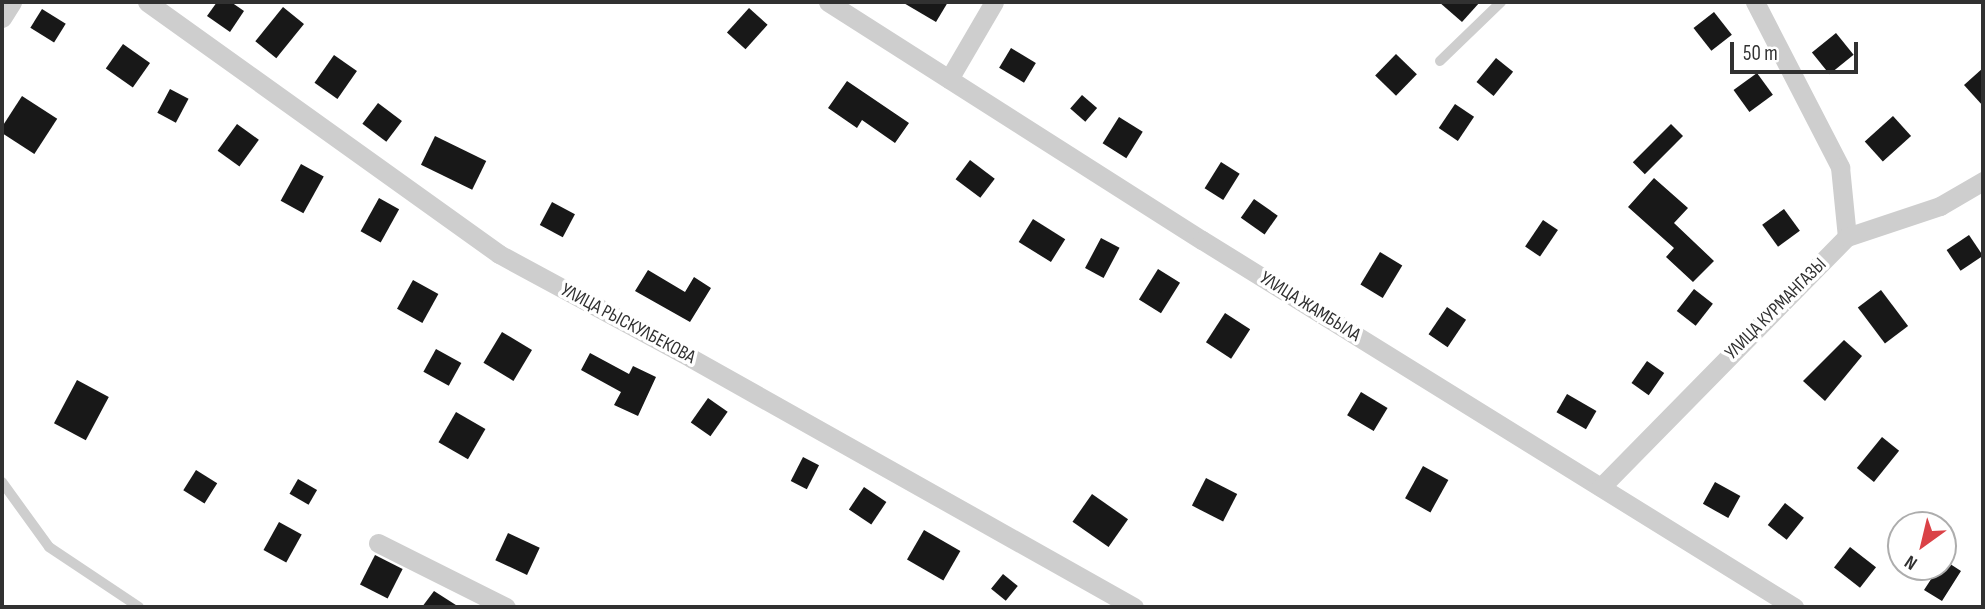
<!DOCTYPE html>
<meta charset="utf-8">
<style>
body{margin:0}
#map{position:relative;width:1985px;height:609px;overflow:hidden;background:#fff;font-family:"Sofia Sans Condensed",sans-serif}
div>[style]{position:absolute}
.building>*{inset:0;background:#181818;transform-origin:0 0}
.lane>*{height:10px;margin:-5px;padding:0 5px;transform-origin:5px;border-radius:5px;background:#cecece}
.street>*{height:19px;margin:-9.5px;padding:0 9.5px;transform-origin:9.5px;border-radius:9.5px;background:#cecece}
span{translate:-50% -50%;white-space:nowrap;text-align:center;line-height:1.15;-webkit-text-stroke:7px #fff;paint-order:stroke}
.street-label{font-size:19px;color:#313131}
.frame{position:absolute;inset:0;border:4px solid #313131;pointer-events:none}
.north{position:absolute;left:1887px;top:511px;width:70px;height:70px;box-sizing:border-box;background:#fff;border:2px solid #adadad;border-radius:50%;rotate:214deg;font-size:19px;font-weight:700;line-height:28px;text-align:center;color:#313131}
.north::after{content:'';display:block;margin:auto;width:24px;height:32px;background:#da4247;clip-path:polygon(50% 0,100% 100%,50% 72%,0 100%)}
.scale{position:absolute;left:1730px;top:42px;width:128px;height:32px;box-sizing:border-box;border:4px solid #313131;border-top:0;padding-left:9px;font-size:21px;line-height:24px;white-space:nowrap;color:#313131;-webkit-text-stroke:5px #fff;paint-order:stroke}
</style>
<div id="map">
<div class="building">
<div style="clip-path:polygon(217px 2px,231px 2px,244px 11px,230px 32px,207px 16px)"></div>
<div style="clip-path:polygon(902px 2px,948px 2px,936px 22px)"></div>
<div style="clip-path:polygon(1439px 2px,1480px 2px,1462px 22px)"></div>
<div style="left:283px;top:7px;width:27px;height:44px;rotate:39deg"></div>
<div style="left:749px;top:8px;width:25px;height:33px;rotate:42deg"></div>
<div style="left:42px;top:9px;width:28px;height:22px;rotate:32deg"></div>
<div style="left:1714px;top:12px;width:29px;height:26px;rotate:52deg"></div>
<div style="left:1836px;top:33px;width:28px;height:31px;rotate:51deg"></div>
<div style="left:123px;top:44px;width:33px;height:30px;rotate:35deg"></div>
<div style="left:1011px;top:48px;width:29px;height:23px;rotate:31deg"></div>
<div style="left:1396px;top:54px;width:29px;height:30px;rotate:44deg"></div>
<div style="left:334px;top:55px;width:28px;height:34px;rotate:35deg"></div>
<div style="left:1496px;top:58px;width:22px;height:31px;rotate:39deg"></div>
<div style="clip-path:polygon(1983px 68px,1983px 106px,1964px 85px)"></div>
<div style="left:1757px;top:73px;width:27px;height:29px;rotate:54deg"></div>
<div style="clip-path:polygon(847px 81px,909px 123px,895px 143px,862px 120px,857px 128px,828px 108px)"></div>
<div style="left:170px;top:89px;width:21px;height:27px;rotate:28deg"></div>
<div style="left:1082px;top:95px;width:20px;height:18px;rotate:41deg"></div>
<div style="left:22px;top:96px;width:42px;height:42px;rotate:33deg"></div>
<div style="left:378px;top:103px;width:30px;height:26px;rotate:37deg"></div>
<div style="left:1455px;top:104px;width:23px;height:29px;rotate:34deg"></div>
<div style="left:1893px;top:116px;width:27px;height:38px;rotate:48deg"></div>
<div style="left:1119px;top:117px;width:28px;height:31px;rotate:32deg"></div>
<div style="left:237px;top:124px;width:27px;height:33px;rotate:36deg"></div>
<div style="left:1671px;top:124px;width:17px;height:54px;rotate:45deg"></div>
<div style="left:435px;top:136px;width:57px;height:32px;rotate:26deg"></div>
<div style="left:970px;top:160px;width:31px;height:24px;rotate:37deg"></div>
<div style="left:1221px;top:162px;width:22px;height:31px;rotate:32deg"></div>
<div style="left:301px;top:164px;width:26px;height:42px;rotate:29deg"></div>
<div style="clip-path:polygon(1654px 178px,1688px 208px,1674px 223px,1714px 261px,1693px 282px,1666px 257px,1674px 248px,1628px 207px)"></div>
<div style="left:379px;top:198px;width:23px;height:38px;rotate:29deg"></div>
<div style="left:1254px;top:199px;width:29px;height:23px;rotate:35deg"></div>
<div style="left:552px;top:202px;width:26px;height:26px;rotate:28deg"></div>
<div style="left:1784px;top:209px;width:27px;height:27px;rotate:54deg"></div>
<div style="left:1033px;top:219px;width:38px;height:27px;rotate:32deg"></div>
<div style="left:1543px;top:220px;width:18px;height:32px;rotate:34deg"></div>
<div style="left:1969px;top:235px;width:25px;height:27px;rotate:56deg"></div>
<div style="left:1101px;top:238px;width:21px;height:34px;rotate:28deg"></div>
<div style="left:1380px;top:252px;width:26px;height:38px;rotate:31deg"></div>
<div style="left:1158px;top:269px;width:26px;height:36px;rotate:32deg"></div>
<div style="clip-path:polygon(648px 270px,685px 292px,694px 277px,711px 288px,690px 322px,635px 291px)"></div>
<div style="left:413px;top:280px;width:29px;height:33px;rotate:29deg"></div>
<div style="left:1694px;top:289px;width:24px;height:28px;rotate:38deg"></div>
<div style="left:1881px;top:290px;width:45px;height:29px;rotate:53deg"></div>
<div style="left:1447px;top:307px;width:23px;height:33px;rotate:34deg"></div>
<div style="left:1225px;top:313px;width:30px;height:35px;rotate:33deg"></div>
<div style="left:502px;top:332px;width:35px;height:36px;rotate:31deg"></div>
<div style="clip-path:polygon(1844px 340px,1862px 356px,1825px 401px,1803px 381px)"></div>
<div style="left:436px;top:349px;width:29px;height:26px;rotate:29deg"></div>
<div style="clip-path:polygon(590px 353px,629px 374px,633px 366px,656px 377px,638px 416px,614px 405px,621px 392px,581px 370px)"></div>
<div style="left:1647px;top:361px;width:21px;height:27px;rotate:35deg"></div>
<div style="left:77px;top:380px;width:36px;height:49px;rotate:28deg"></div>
<div style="left:1361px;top:392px;width:31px;height:27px;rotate:31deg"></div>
<div style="left:1567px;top:394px;width:34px;height:21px;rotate:30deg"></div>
<div style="left:708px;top:398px;width:24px;height:30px;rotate:35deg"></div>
<div style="left:456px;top:412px;width:34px;height:35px;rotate:30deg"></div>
<div style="left:1882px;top:437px;width:22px;height:40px;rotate:39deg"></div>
<div style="left:803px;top:457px;width:18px;height:27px;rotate:27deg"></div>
<div style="left:1423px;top:466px;width:29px;height:37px;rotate:29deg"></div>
<div style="left:196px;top:470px;width:25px;height:24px;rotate:32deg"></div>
<div style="left:1206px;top:478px;width:35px;height:31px;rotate:27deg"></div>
<div style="left:298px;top:479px;width:22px;height:17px;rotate:30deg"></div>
<div style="left:1715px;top:482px;width:29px;height:25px;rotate:29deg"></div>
<div style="left:864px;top:487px;width:27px;height:27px;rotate:34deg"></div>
<div style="left:1092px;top:494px;width:44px;height:34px;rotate:35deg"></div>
<div style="left:1785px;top:503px;width:24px;height:28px;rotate:38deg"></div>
<div style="left:279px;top:522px;width:26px;height:32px;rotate:29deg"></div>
<div style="left:924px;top:530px;width:42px;height:34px;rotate:30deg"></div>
<div style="left:508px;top:533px;width:35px;height:30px;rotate:25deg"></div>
<div style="left:1850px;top:547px;width:33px;height:26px;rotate:38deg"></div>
<div style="left:375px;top:555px;width:31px;height:33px;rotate:27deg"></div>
<div style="clip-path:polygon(1944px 560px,1961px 571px,1942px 601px,1924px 590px,1939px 567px,1943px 567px)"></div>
<div style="left:1003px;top:574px;width:19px;height:19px;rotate:39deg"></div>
<div style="clip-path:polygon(434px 591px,459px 607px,422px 607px)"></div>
</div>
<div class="lane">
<div style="left:1440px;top:61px;width:85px;rotate:-44deg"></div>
<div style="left:2px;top:482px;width:80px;rotate:54.1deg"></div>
<div style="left:49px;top:547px;width:108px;rotate:33.7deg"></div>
</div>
<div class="street">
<div style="left:147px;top:2px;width:433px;rotate:35.6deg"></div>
<div style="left:499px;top:254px;width:218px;rotate:28.4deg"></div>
<div style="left:691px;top:358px;width:508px;rotate:29.34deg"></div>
<div style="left:828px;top:2px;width:443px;rotate:32.5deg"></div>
<div style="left:1202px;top:240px;width:697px;rotate:31.8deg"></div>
<div style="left:1755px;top:2px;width:186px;rotate:62.7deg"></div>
<div style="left:1840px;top:167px;width:70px;rotate:84.3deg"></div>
<div style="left:2px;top:18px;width:19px;rotate:-58deg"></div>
<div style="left:949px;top:79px;width:89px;rotate:-59.7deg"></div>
<div style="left:1601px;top:487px;width:351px;rotate:-45.5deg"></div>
<div style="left:1847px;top:237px;width:98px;rotate:-18.4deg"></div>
<div style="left:1940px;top:206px;width:50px;rotate:-30.2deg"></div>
<div style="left:378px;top:543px;width:143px;rotate:26.6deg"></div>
</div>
<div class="street-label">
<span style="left:1310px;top:307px;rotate:32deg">УЛИЦА ЖАМБЫЛА</span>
<span style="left:1776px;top:309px;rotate:-45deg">УЛИЦА КУРМАНГАЗЫ</span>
<span style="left:628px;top:324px;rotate:28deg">УЛИЦА РЫСКУЛБЕКОВА</span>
</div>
<div class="frame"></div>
<div class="north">N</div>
<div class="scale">50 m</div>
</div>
